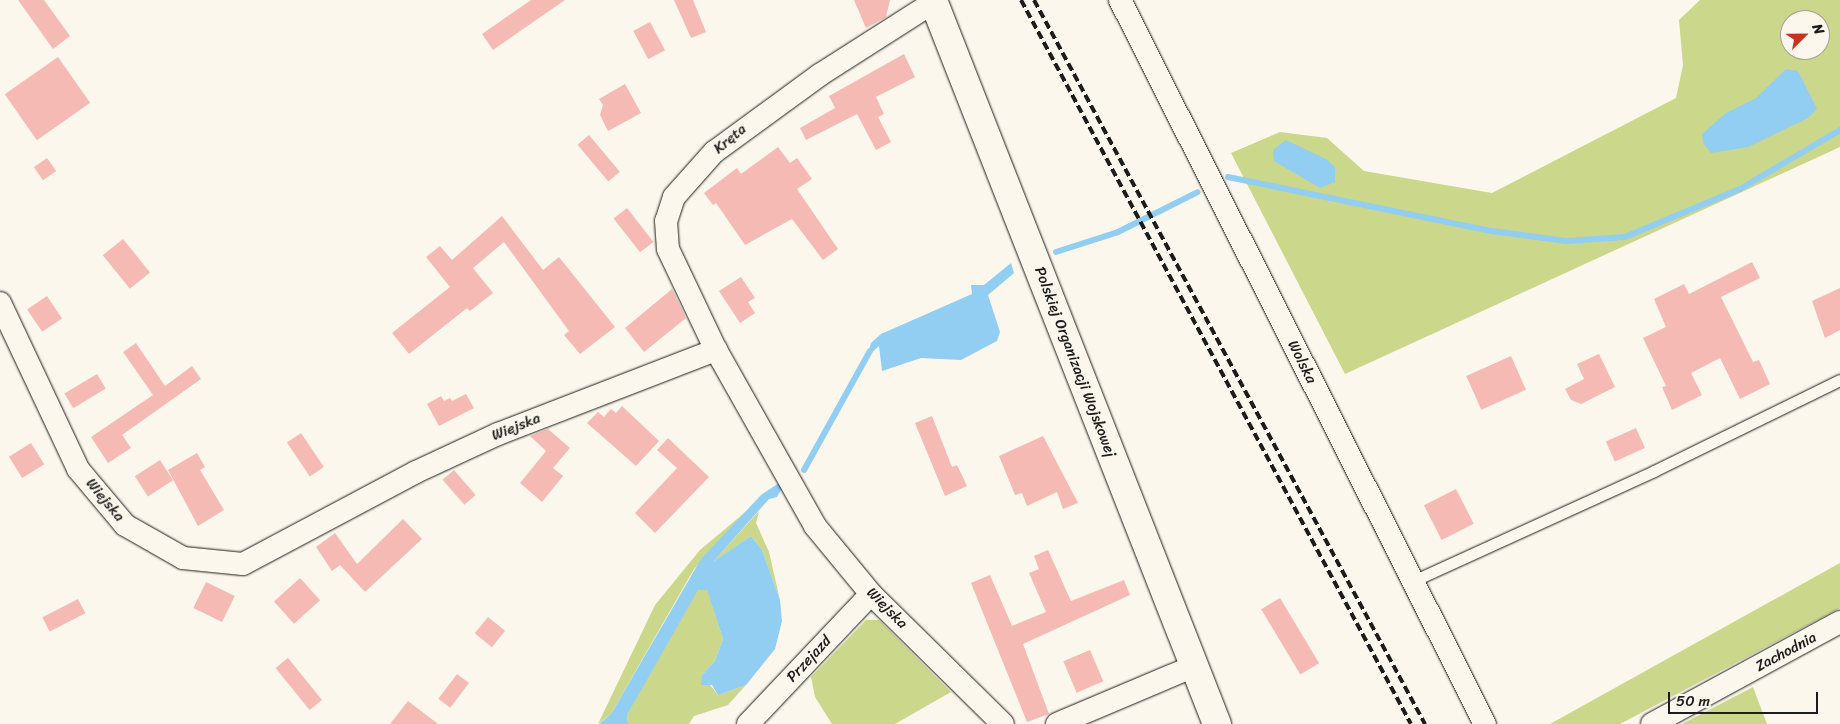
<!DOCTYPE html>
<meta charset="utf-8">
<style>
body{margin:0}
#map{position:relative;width:1840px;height:724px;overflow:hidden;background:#fbf7ec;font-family:Sriracha,sans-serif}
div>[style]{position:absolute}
.green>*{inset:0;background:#cbd78b}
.water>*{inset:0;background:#92cdf2}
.stream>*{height:6px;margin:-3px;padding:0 3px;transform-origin:3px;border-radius:3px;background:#92cdf2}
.building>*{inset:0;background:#f5bab3;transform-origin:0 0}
.roads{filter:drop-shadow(0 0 1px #1c1c1c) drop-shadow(0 0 1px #1c1c1c)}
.service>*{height:11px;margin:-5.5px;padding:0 5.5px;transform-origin:5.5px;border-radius:5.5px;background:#fbf7ec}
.minor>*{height:22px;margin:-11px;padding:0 11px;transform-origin:11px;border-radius:11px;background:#fbf7ec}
.secondary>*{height:28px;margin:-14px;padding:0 14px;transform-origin:14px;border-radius:14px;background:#fbf7ec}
.rail>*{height:4px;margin-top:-2px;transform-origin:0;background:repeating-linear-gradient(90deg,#1c1c1c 0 8px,transparent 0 12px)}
span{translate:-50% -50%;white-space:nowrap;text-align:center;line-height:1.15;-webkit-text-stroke:4px #fbf7ec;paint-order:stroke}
.street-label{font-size:15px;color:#1c1c1c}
.north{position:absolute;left:1780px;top:10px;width:50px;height:50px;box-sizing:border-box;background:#fbf7ec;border:1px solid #a29f99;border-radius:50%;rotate:67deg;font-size:14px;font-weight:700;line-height:20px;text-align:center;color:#1c1c1c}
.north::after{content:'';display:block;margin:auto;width:18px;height:22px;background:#c8321e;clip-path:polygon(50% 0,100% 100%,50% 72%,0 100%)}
.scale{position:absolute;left:1668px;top:692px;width:150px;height:22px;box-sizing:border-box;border:2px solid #1c1c1c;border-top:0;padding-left:6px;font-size:15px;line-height:18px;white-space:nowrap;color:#1c1c1c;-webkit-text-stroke:4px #fbf7ec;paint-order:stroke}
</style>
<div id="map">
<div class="green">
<div style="clip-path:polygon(evenodd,1700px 0,1840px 0,1840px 147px,1345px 374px,1231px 153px,1280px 132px,1327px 138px,1364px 171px,1492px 193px,1676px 98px,1683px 65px,1679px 20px,1700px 0,1790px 20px,1820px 20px,1820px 50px,1790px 50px,1790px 20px)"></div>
<div style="clip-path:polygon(749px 509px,694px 569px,611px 714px,598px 724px,655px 605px,700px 550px)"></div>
<div style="clip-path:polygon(759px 511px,756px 523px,769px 552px,780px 600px,762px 550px,751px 536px,712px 563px)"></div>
<div style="clip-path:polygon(1840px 563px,1840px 608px,1620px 724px,1550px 724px)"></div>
<div style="clip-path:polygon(707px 589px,723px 639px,715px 661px,702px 675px,718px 695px,746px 685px,728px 705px,694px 716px,689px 724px,628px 724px,627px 715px,686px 606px,698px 590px)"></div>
<div style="clip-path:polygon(866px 620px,879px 620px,951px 692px,895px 724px,832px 724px,815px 697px,811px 677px)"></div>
<div style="clip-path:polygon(1753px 687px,1767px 724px,1682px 724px)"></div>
</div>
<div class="water">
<div style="clip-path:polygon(1786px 69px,1798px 71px,1817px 109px,1808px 118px,1748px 147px,1711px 153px,1703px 143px,1702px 134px,1726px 113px,1756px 98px)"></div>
<div style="clip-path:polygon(1286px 140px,1326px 159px,1335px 167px,1335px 182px,1320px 188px,1274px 161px,1273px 150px)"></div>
<div style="clip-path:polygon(1011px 263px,1014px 273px,988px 295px,1000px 332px,997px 341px,961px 360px,921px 358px,882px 371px,879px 346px,867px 357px,871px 343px,881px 334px,972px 294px,971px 285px,984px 285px)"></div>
<div style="clip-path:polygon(779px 483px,782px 488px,777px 497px,769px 499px,713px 562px,751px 536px,762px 550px,780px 600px,782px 621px,775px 649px,746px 685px,718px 695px,712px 685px,701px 685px,702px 675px,715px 661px,723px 639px,707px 590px,698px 590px,627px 715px,628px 724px,599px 724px,611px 714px,701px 559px,761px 495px)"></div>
</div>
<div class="stream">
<div style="left:1228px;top:177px;width:269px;rotate:11.6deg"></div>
<div style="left:1492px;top:231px;width:75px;rotate:7.7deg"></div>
<div style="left:1566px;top:241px;width:59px;rotate:-3.9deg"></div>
<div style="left:1625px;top:237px;width:125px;rotate:-22.7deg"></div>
<div style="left:1740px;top:189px;width:116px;rotate:-30.5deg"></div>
<div style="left:1056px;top:252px;width:65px;rotate:-17.9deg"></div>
<div style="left:1118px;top:232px;width:89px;rotate:-26.6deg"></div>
<div style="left:804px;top:470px;width:136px;rotate:-61deg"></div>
</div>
<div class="building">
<div style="clip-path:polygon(18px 0,44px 0,70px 36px,53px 49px)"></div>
<div style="clip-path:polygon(531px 0,565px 0,493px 50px,482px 34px)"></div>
<div style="clip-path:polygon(674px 0,693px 0,706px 32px,691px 38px)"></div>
<div style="clip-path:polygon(854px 0,890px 0,886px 17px,866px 28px)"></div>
<div style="left:650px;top:22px;width:32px;height:19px;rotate:62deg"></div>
<div style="clip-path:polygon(904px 54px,915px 77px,876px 97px,884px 114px,878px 117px,891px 142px,876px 150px,857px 114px,806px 140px,800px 128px,835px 108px,829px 96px)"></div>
<div style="left:58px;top:57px;width:56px;height:65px;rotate:55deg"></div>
<div style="clip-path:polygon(625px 84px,641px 113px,608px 131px,600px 115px,603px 105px,599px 99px)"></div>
<div style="left:589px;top:135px;width:48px;height:15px;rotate:50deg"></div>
<div style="clip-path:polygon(778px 147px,790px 163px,797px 158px,812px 179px,797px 189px,838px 249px,823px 260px,792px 219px,745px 245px,716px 203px,713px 205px,704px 193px,737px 168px,741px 174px)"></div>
<div style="left:47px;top:158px;width:16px;height:16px;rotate:55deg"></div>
<div style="left:627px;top:208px;width:43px;height:17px;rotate:52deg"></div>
<div style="clip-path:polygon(502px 216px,543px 270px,559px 257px,615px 327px,580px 354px,564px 335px,569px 331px,504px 242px,473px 268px,493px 293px,470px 311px,467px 308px,409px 354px,392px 333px,450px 287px,426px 257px,440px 246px,452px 260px)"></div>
<div style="left:123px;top:239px;width:43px;height:26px;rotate:51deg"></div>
<div style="clip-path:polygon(1752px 262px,1760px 278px,1721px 297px,1753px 362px,1759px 360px,1770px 384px,1740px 399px,1720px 358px,1691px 373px,1702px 395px,1672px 410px,1662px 387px,1666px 386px,1643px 338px,1666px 327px,1654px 299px,1684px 284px,1689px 294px)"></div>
<div style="clip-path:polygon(741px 277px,755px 298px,748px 302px,755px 313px,740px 323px,719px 291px)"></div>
<div style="clip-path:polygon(1840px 288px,1840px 330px,1825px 338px,1812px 301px)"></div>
<div style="clip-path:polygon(672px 289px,686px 318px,644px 352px,625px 328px)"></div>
<div style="left:47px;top:296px;width:27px;height:24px;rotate:56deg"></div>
<div style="clip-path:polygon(136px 343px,165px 386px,192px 366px,201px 379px,122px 435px,131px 448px,108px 463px,91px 437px,153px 395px,123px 352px)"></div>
<div style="clip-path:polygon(1599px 354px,1615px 387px,1581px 404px,1571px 400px,1565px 389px,1584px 379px,1577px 364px)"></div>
<div style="left:1511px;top:356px;width:37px;height:49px;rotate:66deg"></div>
<div style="left:97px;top:374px;width:17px;height:38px;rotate:59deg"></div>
<div style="clip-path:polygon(466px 394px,474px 408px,439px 426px,427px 404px,441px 396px,444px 401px,450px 398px,452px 401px)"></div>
<div style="clip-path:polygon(622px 406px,659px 441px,636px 466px,587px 423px,598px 412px,604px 417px,611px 409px,616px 413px)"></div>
<div style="clip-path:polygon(932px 416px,952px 467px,957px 465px,967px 486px,945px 496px,915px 423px)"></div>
<div style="left:1636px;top:428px;width:22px;height:33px;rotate:66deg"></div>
<div style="clip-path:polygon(548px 429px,570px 448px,553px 468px,563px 476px,542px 502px,520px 483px,546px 451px,530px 436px)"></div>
<div style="left:301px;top:433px;width:41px;height:17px;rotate:56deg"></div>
<div style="clip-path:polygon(1043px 436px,1078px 503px,1063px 509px,1057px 492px,1027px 506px,1022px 493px,1015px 495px,999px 456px)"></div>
<div style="clip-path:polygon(668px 438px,709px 477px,655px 533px,635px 513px,677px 468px,657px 450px)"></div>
<div style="left:31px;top:443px;width:25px;height:26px;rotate:58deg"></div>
<div style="clip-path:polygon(197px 453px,205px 467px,200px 470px,224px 510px,198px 526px,168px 470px)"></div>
<div style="left:160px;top:460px;width:24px;height:30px;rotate:57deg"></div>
<div style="left:454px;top:470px;width:33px;height:15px;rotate:49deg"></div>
<div style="left:1456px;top:489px;width:39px;height:36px;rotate:63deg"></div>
<div style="clip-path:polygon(403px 519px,422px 539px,365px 592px,340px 565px,332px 571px,316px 547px,335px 533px,357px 564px)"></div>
<div style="clip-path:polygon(1048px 550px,1071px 601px,1124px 580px,1130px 595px,1023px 644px,1049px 714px,1027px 722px,971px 583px,990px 575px,1012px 626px,1046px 612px,1029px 573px,1039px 569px,1034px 556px)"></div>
<div style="left:300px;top:578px;width:30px;height:35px;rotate:48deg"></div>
<div style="left:206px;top:582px;width:32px;height:29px;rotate:26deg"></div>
<div style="left:1280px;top:598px;width:76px;height:22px;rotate:59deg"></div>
<div style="left:78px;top:599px;width:16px;height:40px;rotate:63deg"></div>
<div style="left:488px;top:617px;width:22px;height:21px;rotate:39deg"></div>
<div style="left:1090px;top:650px;width:34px;height:29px;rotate:67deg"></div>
<div style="left:288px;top:658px;width:54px;height:16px;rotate:51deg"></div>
<div style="left:457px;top:674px;width:15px;height:31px;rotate:37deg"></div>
<div style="clip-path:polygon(408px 701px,438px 724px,390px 724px)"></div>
</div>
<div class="roads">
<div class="service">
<div style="left:1413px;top:581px;width:265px;rotate:-24.5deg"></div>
<div style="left:1654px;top:471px;width:207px;rotate:-26.1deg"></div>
</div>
<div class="minor">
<div style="left:1120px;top:0;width:811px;rotate:63.25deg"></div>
<div style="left:934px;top:2px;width:134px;rotate:147.5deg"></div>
<div style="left:821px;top:74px;width:132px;rotate:143.9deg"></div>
<div style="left:714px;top:152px;width:60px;rotate:131.6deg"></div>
<div style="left:674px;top:197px;width:25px;rotate:108deg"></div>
<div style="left:666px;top:221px;width:28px;rotate:86deg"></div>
<div style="left:668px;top:249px;width:112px;rotate:64.6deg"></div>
<div style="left:716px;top:350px;width:202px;rotate:60.6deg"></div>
<div style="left:815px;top:526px;width:88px;rotate:50.5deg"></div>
<div style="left:871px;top:594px;width:185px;rotate:44.6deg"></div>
<div style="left:0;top:303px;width:183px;rotate:64.8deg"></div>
<div style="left:78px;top:469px;width:73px;rotate:50deg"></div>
<div style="left:125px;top:525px;width:67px;rotate:29.6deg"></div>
<div style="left:183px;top:558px;width:60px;rotate:5.7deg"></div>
<div style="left:243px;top:564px;width:196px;rotate:-28deg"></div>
<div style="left:416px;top:472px;width:90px;rotate:-24.9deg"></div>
<div style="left:498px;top:434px;width:234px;rotate:-21.1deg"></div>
<div style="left:748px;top:724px;width:179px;rotate:-46.6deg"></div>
<div style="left:1057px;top:724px;width:149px;rotate:-22.9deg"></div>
<div style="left:1652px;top:724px;width:214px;rotate:-28.5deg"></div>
</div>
<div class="secondary">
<div style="left:933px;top:0;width:778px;rotate:68.58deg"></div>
</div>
</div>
<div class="rail">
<div style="left:1021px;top:0;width:822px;rotate:61.69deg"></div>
<div style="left:1034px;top:0;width:823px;rotate:61.63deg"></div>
</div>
<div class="street-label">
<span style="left:730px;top:139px;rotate:-40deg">Kręta</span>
<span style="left:1075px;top:362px;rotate:69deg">Polskiej Organizacji Wojskowej</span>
<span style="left:1302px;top:362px;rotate:63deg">Wolska</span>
<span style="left:516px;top:427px;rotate:-22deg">Wiejska</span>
<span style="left:105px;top:500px;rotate:50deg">Wiejska</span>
<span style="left:887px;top:608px;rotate:45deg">Wiejska</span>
<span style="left:1786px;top:652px;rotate:-28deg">Zachodnia</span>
<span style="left:809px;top:659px;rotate:-47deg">Przejazd</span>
</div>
<div class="north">N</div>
<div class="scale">50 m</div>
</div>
